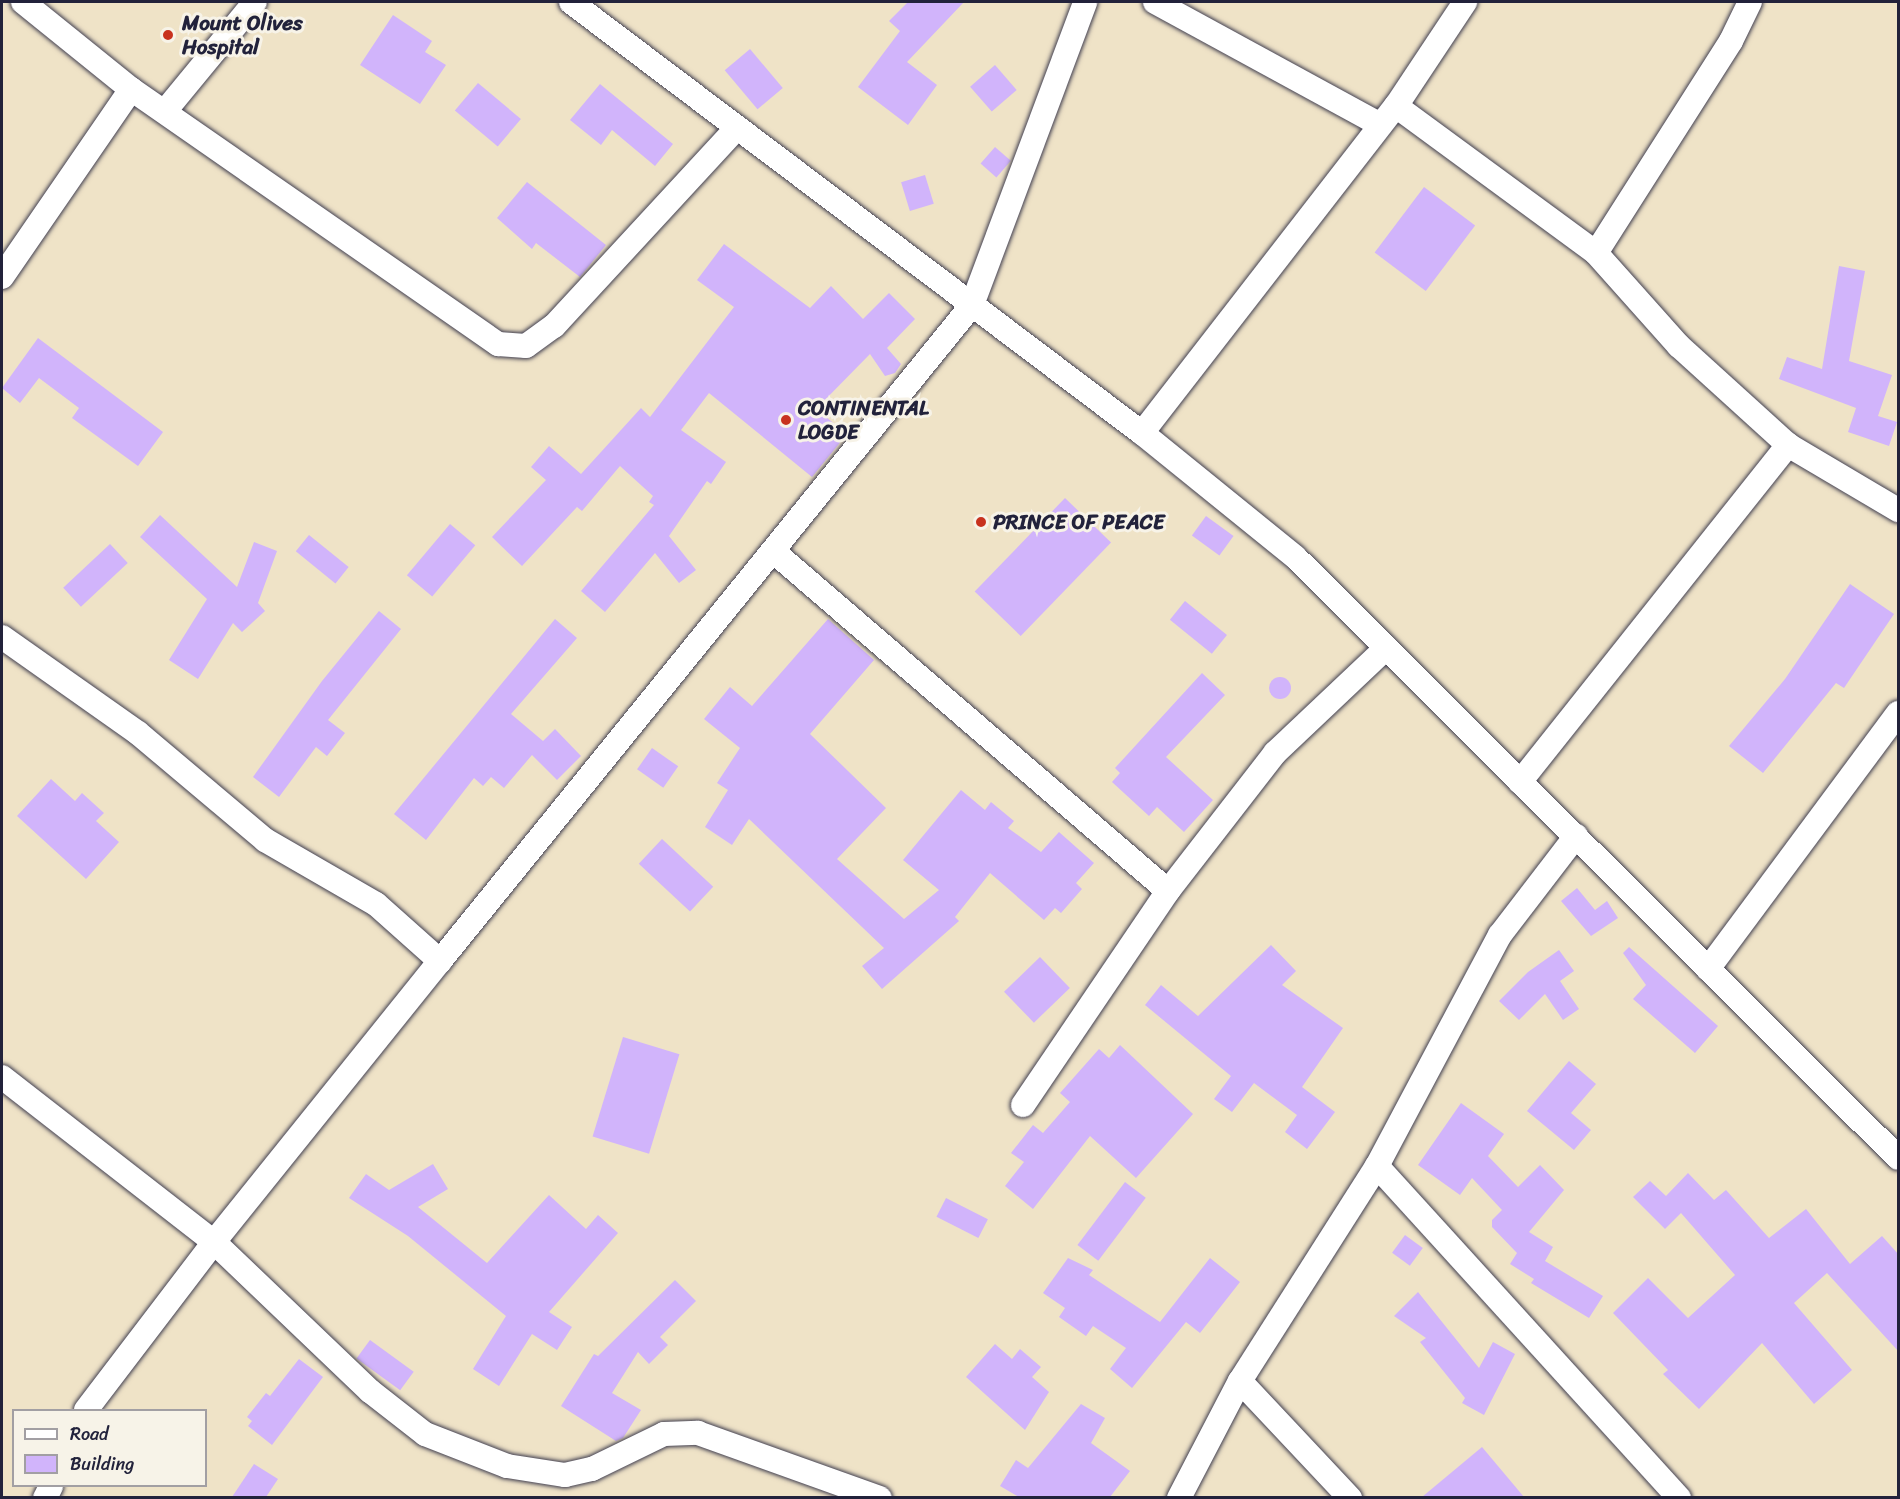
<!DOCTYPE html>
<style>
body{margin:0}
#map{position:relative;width:1900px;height:1499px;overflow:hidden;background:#efe3c7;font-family:Sriracha,sans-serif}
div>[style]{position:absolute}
.building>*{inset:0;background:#d1b4fb;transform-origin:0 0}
.round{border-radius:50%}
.roads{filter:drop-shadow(0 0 2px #413f50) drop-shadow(0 0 2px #413f50)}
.minor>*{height:24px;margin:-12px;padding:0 12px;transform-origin:12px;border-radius:12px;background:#fff}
.dots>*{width:16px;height:16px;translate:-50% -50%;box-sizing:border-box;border:3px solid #f7f3e8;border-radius:50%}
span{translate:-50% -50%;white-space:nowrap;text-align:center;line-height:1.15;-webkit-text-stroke:6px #f7f3e8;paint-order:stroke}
.poi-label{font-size:21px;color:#22223b;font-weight:700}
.left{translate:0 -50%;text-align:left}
.frame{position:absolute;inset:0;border:3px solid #22223b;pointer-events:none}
.legend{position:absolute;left:12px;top:1409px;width:195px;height:78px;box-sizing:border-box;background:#f7f3e8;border:2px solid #a29fa3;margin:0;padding:8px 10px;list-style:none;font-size:18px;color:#22223b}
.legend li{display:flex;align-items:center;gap:12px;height:30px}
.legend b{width:30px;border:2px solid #a29fa3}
</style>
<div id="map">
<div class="building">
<div style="clip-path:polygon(908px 2px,964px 2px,907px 62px,937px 85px,908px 125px,858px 87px,900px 31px,889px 21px)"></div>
<div style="clip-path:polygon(393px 15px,432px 41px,425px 52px,446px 65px,420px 104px,360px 65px)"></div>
<div style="left:750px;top:49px;width:51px;height:33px;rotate:50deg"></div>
<div style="left:995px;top:65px;width:33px;height:33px;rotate:49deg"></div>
<div style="left:478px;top:83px;width:56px;height:36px;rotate:40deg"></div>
<div style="clip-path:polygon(600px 84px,673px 144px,655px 166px,612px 130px,601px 145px,570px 120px)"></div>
<div style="left:995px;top:147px;width:21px;height:22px;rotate:41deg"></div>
<div style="left:925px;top:175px;width:30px;height:25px;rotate:73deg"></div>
<div style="clip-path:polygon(527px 182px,606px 245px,580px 277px,536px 243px,532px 249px,497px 218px)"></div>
<div style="left:1424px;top:187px;width:64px;height:82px;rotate:37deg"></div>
<div style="clip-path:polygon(724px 244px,810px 308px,831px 286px,863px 319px,889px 293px,915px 319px,887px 348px,901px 364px,895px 373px,885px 376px,870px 354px,816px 409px,847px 434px,812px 477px,709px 393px,681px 430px,726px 462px,711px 484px,707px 481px,669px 536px,696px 570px,679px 583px,655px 553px,605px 612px,581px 591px,654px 505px,649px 502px,653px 496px,620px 466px,582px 511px,577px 507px,522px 566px,492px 537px,546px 480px,531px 467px,549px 446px,581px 474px,641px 408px,650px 417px,734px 307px,697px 280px)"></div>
<div style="clip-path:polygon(1839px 266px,1865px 271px,1849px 361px,1892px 375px,1878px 416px,1897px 422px,1889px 446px,1848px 432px,1856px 408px,1779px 379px,1787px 357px,1822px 369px)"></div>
<div style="clip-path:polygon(38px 338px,163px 432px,138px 466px,72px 418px,79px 408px,39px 378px,20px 403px,2px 388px)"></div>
<div style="left:1065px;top:498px;width:64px;height:130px;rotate:44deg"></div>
<div style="clip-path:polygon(160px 515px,237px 587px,254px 542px,277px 551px,258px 603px,265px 611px,242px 632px,233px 623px,198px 679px,169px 660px,207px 599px,140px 537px)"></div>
<div style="left:1206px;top:516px;width:34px;height:24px;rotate:36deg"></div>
<div style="left:450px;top:524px;width:33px;height:67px;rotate:40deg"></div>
<div style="left:309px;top:535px;width:51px;height:21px;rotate:39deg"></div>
<div style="left:110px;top:544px;width:26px;height:64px;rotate:47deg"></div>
<div style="clip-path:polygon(1850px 584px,1894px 614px,1844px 688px,1836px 683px,1763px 773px,1729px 746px,1785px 679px)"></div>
<div style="left:1185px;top:601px;width:54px;height:24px;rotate:39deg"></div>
<div style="clip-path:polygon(379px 611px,401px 629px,328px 720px,345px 733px,327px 756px,316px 747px,279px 797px,253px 777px,322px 681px)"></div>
<div style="clip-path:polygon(555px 619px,577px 638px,511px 714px,543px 741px,555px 729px,581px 756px,557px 780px,532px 755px,504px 788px,491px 777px,483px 786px,474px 778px,426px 840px,394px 814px)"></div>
<div style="clip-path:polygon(828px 619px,874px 660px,810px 734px,886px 808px,837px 859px,904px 919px,939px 890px,903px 860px,961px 790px,985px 810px,991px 802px,1014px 821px,1008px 828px,1041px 852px,1059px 832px,1094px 863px,1076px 883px,1082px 889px,1061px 913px,1055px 908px,1044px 920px,990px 873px,955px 917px,959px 921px,882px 989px,862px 966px,884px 948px,749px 819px,732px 845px,705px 827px,728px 790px,717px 783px,740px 748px,704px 719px,730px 687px,752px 706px)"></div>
<div style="clip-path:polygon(1202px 673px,1225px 695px,1166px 757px,1213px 800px,1184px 832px,1157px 807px,1149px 816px,1112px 782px,1120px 773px,1115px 768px)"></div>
<div class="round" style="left:1269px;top:677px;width:22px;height:22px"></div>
<div style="left:652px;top:748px;width:32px;height:26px;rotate:35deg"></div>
<div style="clip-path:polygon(51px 779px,75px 801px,82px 793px,104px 813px,96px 821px,119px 842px,86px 879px,17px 816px)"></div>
<div style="left:662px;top:839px;width:70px;height:34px;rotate:43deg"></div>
<div style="clip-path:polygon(1577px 888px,1595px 910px,1607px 901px,1618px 918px,1591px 936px,1561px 901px)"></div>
<div style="clip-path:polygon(1271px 945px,1296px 971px,1282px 985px,1343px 1028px,1302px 1087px,1335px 1112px,1307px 1149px,1285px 1132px,1297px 1115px,1254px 1083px,1232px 1112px,1214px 1099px,1231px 1076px,1145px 1005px,1161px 985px,1198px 1016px)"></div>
<div style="clip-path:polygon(1629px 947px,1718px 1026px,1695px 1053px,1633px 999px,1646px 985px,1623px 953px)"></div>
<div style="clip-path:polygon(1559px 950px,1574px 971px,1560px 981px,1579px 1009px,1563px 1020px,1545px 994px,1519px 1020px,1499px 1001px,1528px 972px)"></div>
<div style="left:1040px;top:957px;width:43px;height:50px;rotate:46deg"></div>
<div style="left:623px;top:1037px;width:59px;height:104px;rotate:17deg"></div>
<div style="clip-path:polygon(1120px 1045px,1193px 1114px,1136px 1178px,1090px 1136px,1033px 1209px,1005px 1186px,1024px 1162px,1011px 1153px,1033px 1125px,1043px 1133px,1070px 1102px,1060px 1093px,1099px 1049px,1109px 1058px)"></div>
<div style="clip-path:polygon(1569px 1061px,1596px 1084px,1571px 1113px,1591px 1130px,1574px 1150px,1527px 1111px)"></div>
<div style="clip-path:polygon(1461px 1103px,1504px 1134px,1488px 1156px,1518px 1187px,1540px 1165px,1564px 1190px,1529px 1232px,1553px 1247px,1545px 1261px,1603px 1296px,1589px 1318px,1531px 1283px,1534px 1279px,1510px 1264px,1517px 1253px,1492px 1227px,1492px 1220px,1502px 1210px,1472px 1178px,1460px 1195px,1418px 1165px)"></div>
<div style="clip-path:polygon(433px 1164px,448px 1189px,418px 1207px,487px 1263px,549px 1195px,586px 1229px,598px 1215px,618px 1233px,549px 1312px,572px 1327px,557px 1350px,532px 1334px,499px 1386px,473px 1369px,506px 1316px,408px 1236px,349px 1198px,366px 1174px,389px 1190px)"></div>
<div style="clip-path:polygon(1688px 1173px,1714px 1200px,1726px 1190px,1769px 1238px,1806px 1209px,1850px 1264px,1882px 1236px,1899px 1255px,1899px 1352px,1827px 1273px,1794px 1303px,1852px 1370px,1814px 1404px,1762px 1343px,1699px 1409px,1663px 1374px,1668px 1370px,1613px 1313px,1648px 1278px,1688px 1318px,1735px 1275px,1681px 1213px,1665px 1229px,1633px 1197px,1650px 1181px,1666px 1196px)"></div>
<div style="left:1125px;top:1182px;width:26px;height:79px;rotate:37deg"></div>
<div style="left:946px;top:1198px;width:47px;height:21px;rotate:27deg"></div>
<div style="left:1405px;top:1235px;width:22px;height:22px;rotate:36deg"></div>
<div style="clip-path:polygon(1068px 1258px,1093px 1270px,1089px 1275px,1160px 1322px,1210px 1258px,1240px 1282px,1200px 1333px,1186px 1322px,1132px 1388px,1110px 1369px,1126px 1348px,1093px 1326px,1086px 1336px,1059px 1317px,1065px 1308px,1043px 1293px)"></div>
<div style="clip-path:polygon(675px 1280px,696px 1301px,660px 1337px,668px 1345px,649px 1364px,638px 1352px,612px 1393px,641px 1410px,623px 1438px,616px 1441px,561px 1406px,594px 1354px,598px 1356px)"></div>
<div style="clip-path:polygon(1418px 1292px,1479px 1368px,1493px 1342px,1515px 1354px,1484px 1415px,1462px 1403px,1465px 1398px,1420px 1342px,1426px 1338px,1394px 1316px)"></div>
<div style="left:370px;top:1340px;width:54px;height:23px;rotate:36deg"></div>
<div style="clip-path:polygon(995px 1344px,1012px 1359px,1020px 1349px,1041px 1367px,1032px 1377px,1049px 1392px,1025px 1430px,966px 1377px)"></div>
<div style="clip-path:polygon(299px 1359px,323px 1377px,272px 1445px,248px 1426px,252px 1421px,247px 1417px,266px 1393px,270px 1396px)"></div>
<div style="clip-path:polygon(1081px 1404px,1105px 1418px,1091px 1443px,1130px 1471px,1110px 1497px,1019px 1497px,1000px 1486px,1016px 1460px,1028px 1468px)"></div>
<div style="clip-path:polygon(1482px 1447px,1524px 1497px,1422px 1497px)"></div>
<div style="clip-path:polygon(254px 1464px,278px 1479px,266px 1497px,232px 1497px)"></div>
</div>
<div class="roads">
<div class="minor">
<div style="left:23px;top:2px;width:139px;rotate:38.9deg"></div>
<div style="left:131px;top:89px;width:447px;rotate:34.8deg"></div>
<div style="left:498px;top:344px;width:28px;rotate:4deg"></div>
<div style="left:526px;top:346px;width:34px;rotate:-36deg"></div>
<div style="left:554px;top:326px;width:270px;rotate:-47.3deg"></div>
<div style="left:571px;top:2px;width:715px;rotate:37.05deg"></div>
<div style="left:1142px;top:433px;width:197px;rotate:39deg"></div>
<div style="left:1295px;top:557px;width:851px;rotate:44.9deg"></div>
<div style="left:1155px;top:2px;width:255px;rotate:28.6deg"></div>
<div style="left:1396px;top:106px;width:248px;rotate:36.3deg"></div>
<div style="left:1596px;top:253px;width:125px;rotate:48.3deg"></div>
<div style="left:1679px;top:346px;width:147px;rotate:42.2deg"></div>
<div style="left:1788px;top:445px;width:128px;rotate:30.6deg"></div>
<div style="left:165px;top:111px;width:141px;rotate:-50.5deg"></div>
<div style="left:1596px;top:253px;width:251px;rotate:-57.5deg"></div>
<div style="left:1731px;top:41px;width:43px;rotate:-64deg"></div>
<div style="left:2px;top:277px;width:228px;rotate:-55.5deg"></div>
<div style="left:1142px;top:433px;width:414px;rotate:-52.2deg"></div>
<div style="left:1396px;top:106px;width:125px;rotate:-56.4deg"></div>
<div style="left:773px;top:551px;width:521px;rotate:40.72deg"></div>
<div style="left:2px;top:637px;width:166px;rotate:35.2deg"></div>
<div style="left:138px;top:733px;width:166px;rotate:40.1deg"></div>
<div style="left:265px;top:840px;width:128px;rotate:30deg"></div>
<div style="left:376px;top:904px;width:86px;rotate:41.7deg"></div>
<div style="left:1520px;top:782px;width:431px;rotate:-51.5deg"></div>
<div style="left:1708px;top:969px;width:319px;rotate:-53.4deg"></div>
<div style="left:2px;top:1077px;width:269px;rotate:37.9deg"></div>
<div style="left:214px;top:1242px;width:216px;rotate:43.7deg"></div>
<div style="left:370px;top:1391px;width:70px;rotate:38deg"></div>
<div style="left:425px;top:1434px;width:88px;rotate:21.3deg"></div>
<div style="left:507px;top:1466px;width:59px;rotate:8.8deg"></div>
<div style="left:565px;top:1475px;width:28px;rotate:-13deg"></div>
<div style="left:592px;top:1469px;width:80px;rotate:-25.9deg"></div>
<div style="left:664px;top:1434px;width:34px;rotate:-2deg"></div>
<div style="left:698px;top:1433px;width:193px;rotate:19.7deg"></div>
<div style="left:1023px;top:1105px;width:258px;rotate:-55.9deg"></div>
<div style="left:1168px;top:891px;width:175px;rotate:-52.2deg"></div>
<div style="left:1275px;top:753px;width:153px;rotate:-43.4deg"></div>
<div style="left:1377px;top:1166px;width:449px;rotate:47.7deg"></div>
<div style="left:1240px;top:1381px;width:161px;rotate:46.8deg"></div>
<div style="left:86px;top:1410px;width:211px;rotate:-52.7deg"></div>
<div style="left:214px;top:1242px;width:361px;rotate:-51.2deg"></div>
<div style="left:440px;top:961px;width:845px;rotate:-50.96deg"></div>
<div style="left:972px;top:305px;width:323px;rotate:-69.5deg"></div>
<div style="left:45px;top:1498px;width:13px;rotate:-63deg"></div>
<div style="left:1179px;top:1498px;width:132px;rotate:-62.5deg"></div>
<div style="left:1240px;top:1381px;width:255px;rotate:-57.5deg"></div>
<div style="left:1377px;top:1166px;width:262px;rotate:-62deg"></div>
<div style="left:1500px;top:935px;width:125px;rotate:-52.5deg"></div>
</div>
</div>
<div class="dots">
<div style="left:168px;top:35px;background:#c8321e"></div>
<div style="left:786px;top:420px;background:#c8321e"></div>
<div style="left:981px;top:522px;background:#c8321e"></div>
</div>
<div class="poi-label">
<span class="left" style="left:182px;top:35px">Mount Olives<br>Hospital</span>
<span class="left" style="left:798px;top:420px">CONTINENTAL<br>LOGDE</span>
<span class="left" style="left:993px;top:522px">PRINCE OF PEACE</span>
</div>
<div class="frame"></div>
<ul class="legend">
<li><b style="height:8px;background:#fff"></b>Road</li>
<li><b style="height:16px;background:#d1b4fb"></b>Building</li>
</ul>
</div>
